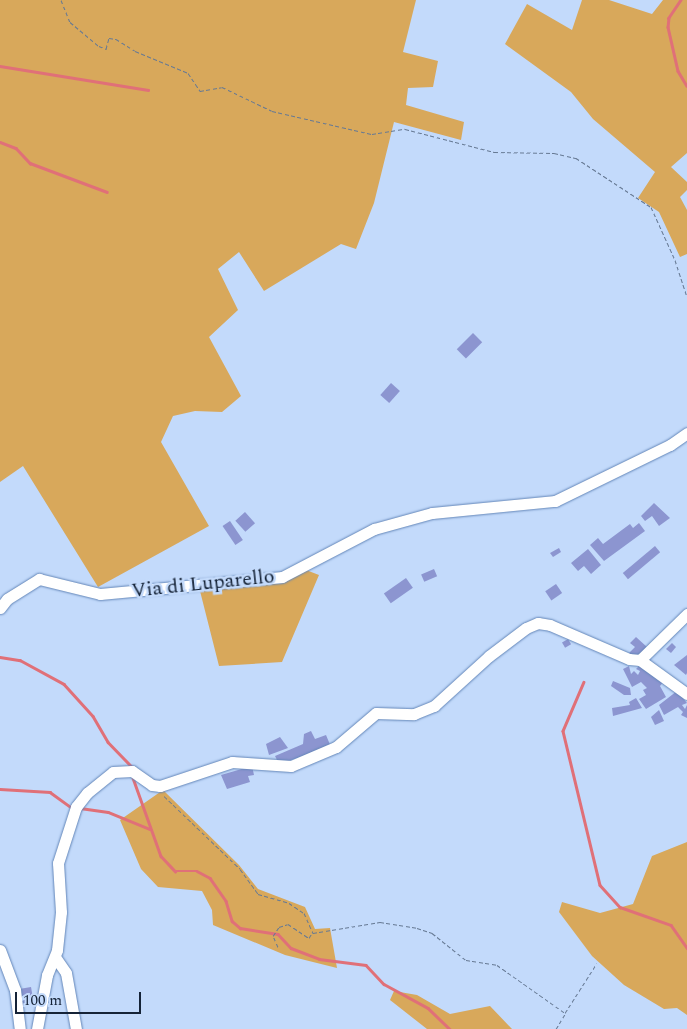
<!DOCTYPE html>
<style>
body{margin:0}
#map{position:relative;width:687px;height:1029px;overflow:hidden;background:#c3dafb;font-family:Spectral,serif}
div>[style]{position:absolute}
.green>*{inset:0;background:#d8a85b}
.stream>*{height:2.5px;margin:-1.25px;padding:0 1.25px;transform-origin:1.25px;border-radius:1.25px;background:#e07078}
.building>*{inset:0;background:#8c95d0;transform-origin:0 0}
.path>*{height:1px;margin-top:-0.5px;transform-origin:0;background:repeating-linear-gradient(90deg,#667993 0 4px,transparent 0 6.5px)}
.roads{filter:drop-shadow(0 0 1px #6386b8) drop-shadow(0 0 1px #6386b8)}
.minor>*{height:11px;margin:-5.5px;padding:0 5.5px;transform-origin:5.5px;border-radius:5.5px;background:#fff}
span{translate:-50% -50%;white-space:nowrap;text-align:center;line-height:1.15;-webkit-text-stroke:5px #c3dafb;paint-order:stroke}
.street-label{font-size:20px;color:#152337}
.scale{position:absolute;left:15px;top:992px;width:126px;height:22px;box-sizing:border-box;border:2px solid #152337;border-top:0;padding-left:6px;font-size:15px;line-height:18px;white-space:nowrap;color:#152337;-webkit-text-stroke:4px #c3dafb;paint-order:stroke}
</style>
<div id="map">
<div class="green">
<div style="clip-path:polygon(0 0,416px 0,403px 52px,438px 61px,433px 87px,408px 88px,406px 105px,464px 122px,461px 140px,394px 122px,374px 203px,356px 249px,341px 244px,264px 291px,239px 252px,218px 269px,238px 310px,209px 337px,241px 396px,222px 412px,195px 411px,173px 416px,161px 442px,209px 526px,98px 587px,23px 466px,0 482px)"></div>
<div style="clip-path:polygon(582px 0,609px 0,652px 14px,663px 0,687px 0,687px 153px,671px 167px,687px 182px,687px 190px,680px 197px,687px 210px,687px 254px,680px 257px,659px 212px,638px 198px,655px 172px,593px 119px,571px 92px,505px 44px,527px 4px,572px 30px)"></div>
<div style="clip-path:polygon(306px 570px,319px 575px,282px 662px,219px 666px,200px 591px,284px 583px)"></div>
<div style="clip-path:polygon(163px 790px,239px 865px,258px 889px,305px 907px,315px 929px,330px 928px,337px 968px,285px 955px,213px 925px,212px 910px,202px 891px,158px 887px,141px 869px,120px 820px)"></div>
<div style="clip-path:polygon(687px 842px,687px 1015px,677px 1008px,664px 1009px,624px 985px,592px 956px,559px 912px,562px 902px,600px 913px,633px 904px,652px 856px)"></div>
<div style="clip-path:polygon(394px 991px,417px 995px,450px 1014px,490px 1006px,512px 1029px,427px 1029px,390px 1000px)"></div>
</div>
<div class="stream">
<div style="left:681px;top:0;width:22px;rotate:124deg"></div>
<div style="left:669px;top:18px;width:9px;rotate:96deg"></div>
<div style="left:668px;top:27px;width:45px;rotate:77.2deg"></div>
<div style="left:678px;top:71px;width:17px;rotate:59deg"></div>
<div style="left:0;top:66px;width:150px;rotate:9.2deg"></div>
<div style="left:0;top:142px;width:17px;rotate:21deg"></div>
<div style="left:16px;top:148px;width:21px;rotate:47deg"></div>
<div style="left:30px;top:163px;width:82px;rotate:20.6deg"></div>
<div style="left:0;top:657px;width:20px;rotate:9deg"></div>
<div style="left:20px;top:660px;width:50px;rotate:28.6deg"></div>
<div style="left:64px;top:684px;width:43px;rotate:47.8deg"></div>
<div style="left:93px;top:716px;width:30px;rotate:60deg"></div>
<div style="left:108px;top:742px;width:36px;rotate:46deg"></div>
<div style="left:584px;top:682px;width:53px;rotate:113.2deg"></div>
<div style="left:563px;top:731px;width:158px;rotate:76.5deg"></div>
<div style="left:600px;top:885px;width:30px;rotate:48deg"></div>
<div style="left:620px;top:907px;width:54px;rotate:19.4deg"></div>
<div style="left:671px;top:925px;width:28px;rotate:55deg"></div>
<div style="left:133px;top:778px;width:83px;rotate:70.3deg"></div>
<div style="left:161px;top:856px;width:21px;rotate:47deg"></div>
<div style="left:175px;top:871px;width:22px"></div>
<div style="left:197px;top:871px;width:15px;rotate:28deg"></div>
<div style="left:210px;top:878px;width:28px;rotate:55deg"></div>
<div style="left:226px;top:901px;width:21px;rotate:73deg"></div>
<div style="left:232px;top:921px;width:11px;rotate:41deg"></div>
<div style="left:240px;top:928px;width:38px;rotate:9deg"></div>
<div style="left:278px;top:934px;width:19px;rotate:47deg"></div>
<div style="left:291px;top:948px;width:30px;rotate:21deg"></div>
<div style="left:319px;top:959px;width:47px;rotate:7.3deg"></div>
<div style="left:366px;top:965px;width:26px;rotate:47deg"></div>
<div style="left:384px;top:984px;width:50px;rotate:28.6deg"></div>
<div style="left:428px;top:1008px;width:30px;rotate:44deg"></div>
<div style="left:0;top:789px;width:50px;rotate:3.4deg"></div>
<div style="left:50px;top:792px;width:27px;rotate:36deg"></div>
<div style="left:80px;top:808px;width:28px;rotate:8deg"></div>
<div style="left:108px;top:812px;width:45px;rotate:22deg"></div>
</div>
<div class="building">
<div style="left:473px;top:333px;width:13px;height:23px;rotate:45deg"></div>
<div style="left:391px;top:383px;width:12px;height:16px;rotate:42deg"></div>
<div style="clip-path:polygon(654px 503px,670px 518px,659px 526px,652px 516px,645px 521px,641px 516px)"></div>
<div style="left:245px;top:512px;width:15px;height:13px;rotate:48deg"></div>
<div style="left:230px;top:521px;width:23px;height:9px;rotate:56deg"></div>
<div style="clip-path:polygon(639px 523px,645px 531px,604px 561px,590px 545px,598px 538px,603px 544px,630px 524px,633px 528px)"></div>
<div style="left:655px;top:546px;width:8px;height:42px;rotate:50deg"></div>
<div style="clip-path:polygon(559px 548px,561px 552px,553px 557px,550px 553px)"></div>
<div style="clip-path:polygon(588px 549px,601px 565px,591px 574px,584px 566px,578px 571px,571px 563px)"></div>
<div style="left:434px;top:569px;width:8px;height:14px;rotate:67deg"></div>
<div style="left:406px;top:578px;width:12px;height:27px;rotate:55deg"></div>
<div style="left:556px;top:584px;width:11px;height:13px;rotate:56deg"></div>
<div style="clip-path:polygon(636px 637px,647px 647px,636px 658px,628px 654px,635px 647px,630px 643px)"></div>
<div style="left:568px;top:639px;width:6px;height:7px;rotate:59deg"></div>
<div style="clip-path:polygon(672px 643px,676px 647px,671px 653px,666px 649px)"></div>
<div style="clip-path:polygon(687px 655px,687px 673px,686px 675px,674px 665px)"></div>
<div style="clip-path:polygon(640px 665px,664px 681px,660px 686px,666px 697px,646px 709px,639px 699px,646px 695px,643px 690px,647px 688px,641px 682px,632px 687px,623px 669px,629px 666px,631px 674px,634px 671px,638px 675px,640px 671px,636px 669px)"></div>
<div style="clip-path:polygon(613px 681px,630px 688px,631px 695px,624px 695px,611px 686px)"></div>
<div style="clip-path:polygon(677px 691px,687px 703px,682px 705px,685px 709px,687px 705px,687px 718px,681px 715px,683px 712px,678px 707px,664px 715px,659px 705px)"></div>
<div style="clip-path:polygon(636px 698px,642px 708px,613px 716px,612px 708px,630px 705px,629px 702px)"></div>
<div style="clip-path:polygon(659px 710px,664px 721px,655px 725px,651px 717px)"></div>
<div style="clip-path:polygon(311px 731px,315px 739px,326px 735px,331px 747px,279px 764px,275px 756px,303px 744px,304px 734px)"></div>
<div style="clip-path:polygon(280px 737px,288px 748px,269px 755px,266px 744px)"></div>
<div style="clip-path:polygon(252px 766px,254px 775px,248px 776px,250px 782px,227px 789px,221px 775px)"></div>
<div style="left:31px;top:987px;width:17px;height:12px;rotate:80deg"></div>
</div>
<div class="path">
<div style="left:61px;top:0;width:24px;rotate:68deg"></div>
<div style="left:70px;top:22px;width:38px;rotate:40deg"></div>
<div style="left:99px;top:46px;width:8px;rotate:23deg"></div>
<div style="left:106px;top:49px;width:11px;rotate:-75deg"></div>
<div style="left:109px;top:38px;width:7px;rotate:8deg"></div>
<div style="left:116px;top:39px;width:22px;rotate:32deg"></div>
<div style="left:135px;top:51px;width:57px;rotate:22.5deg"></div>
<div style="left:188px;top:73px;width:22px;rotate:56deg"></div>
<div style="left:200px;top:91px;width:22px;rotate:-10deg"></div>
<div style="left:222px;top:87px;width:55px;rotate:25.6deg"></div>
<div style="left:272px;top:111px;width:103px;rotate:13deg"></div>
<div style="left:372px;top:134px;width:33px;rotate:-9deg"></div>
<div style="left:405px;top:129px;width:92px;rotate:14.5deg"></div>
<div style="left:494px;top:152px;width:60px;rotate:1deg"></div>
<div style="left:554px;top:153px;width:23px;rotate:13deg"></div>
<div style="left:576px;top:158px;width:90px;rotate:33.2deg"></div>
<div style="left:651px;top:207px;width:58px;rotate:65.6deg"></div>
<div style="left:675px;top:260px;width:38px;rotate:72deg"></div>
<div style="left:164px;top:796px;width:105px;rotate:43.8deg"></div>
<div style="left:240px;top:869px;width:31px;rotate:54deg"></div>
<div style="left:258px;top:894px;width:32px;rotate:16deg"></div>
<div style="left:289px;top:903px;width:18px;rotate:34deg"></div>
<div style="left:304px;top:913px;width:22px;rotate:66deg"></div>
<div style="left:313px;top:933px;width:68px;rotate:-9.3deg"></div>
<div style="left:380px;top:922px;width:37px;rotate:9deg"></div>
<div style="left:417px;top:928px;width:16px;rotate:18deg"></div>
<div style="left:432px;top:933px;width:43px;rotate:38.5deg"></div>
<div style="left:466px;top:960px;width:31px;rotate:9deg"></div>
<div style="left:497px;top:965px;width:83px;rotate:35.2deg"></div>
<div style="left:565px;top:1013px;width:59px;rotate:-57.4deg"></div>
<div style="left:278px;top:947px;width:12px;rotate:-114deg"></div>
<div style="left:273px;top:936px;width:11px;rotate:-56deg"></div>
<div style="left:279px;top:927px;width:9px;rotate:-18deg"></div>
<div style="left:288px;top:924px;width:25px;rotate:34deg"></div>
<div style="left:309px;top:938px;width:6px;rotate:-59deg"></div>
<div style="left:556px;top:1029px;width:17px;rotate:-59deg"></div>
</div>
<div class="roads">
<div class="minor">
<div style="left:0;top:608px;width:11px;rotate:-52deg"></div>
<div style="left:7px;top:599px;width:38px;rotate:-32deg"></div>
<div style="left:39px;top:579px;width:63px;rotate:13.8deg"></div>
<div style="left:100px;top:594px;width:183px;rotate:-5.3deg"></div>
<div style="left:282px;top:577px;width:104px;rotate:-27.6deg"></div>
<div style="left:374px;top:529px;width:60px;rotate:-15.4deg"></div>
<div style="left:432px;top:513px;width:124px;rotate:-5.6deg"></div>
<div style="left:555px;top:501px;width:128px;rotate:-26deg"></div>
<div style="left:670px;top:445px;width:21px;rotate:-35deg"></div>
<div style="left:640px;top:660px;width:66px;rotate:-44.4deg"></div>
<div style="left:640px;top:660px;width:58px;rotate:35.9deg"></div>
<div style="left:0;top:950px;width:43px;rotate:69.4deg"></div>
<div style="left:15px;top:990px;width:39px;rotate:83deg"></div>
<div style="left:55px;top:957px;width:19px;rotate:55deg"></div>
<div style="left:66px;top:973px;width:57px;rotate:79.9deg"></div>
<div style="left:37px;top:1029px;width:55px;rotate:-79.5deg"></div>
<div style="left:47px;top:975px;width:27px;rotate:-68deg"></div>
<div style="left:57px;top:950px;width:38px;rotate:-84deg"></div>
<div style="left:61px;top:912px;width:49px;rotate:-93.5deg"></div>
<div style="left:58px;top:863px;width:59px;rotate:-72.2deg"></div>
<div style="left:76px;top:807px;width:18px;rotate:-52deg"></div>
<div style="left:87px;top:793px;width:33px;rotate:-39deg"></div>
<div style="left:113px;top:772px;width:19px;rotate:-3deg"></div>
<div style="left:132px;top:771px;width:24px;rotate:35deg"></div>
<div style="left:152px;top:785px;width:8px;rotate:7deg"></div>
<div style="left:160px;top:786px;width:76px;rotate:-18.4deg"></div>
<div style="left:232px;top:762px;width:59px;rotate:3.9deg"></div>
<div style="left:291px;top:766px;width:49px;rotate:-22.9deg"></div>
<div style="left:336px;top:747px;width:52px;rotate:-40.4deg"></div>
<div style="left:376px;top:713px;width:38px;rotate:2deg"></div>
<div style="left:414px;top:714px;width:22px;rotate:-22deg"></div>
<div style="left:434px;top:706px;width:74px;rotate:-42.3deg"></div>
<div style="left:489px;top:656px;width:46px;rotate:-37.1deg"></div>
<div style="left:526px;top:628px;width:13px;rotate:-23deg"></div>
<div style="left:538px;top:623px;width:12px;rotate:9deg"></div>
<div style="left:550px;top:625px;width:86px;rotate:23.3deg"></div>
<div style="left:629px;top:659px;width:11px;rotate:5deg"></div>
</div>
</div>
<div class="street-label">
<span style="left:203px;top:584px;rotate:-6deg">Via di Luparello</span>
</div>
<div class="scale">100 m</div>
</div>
